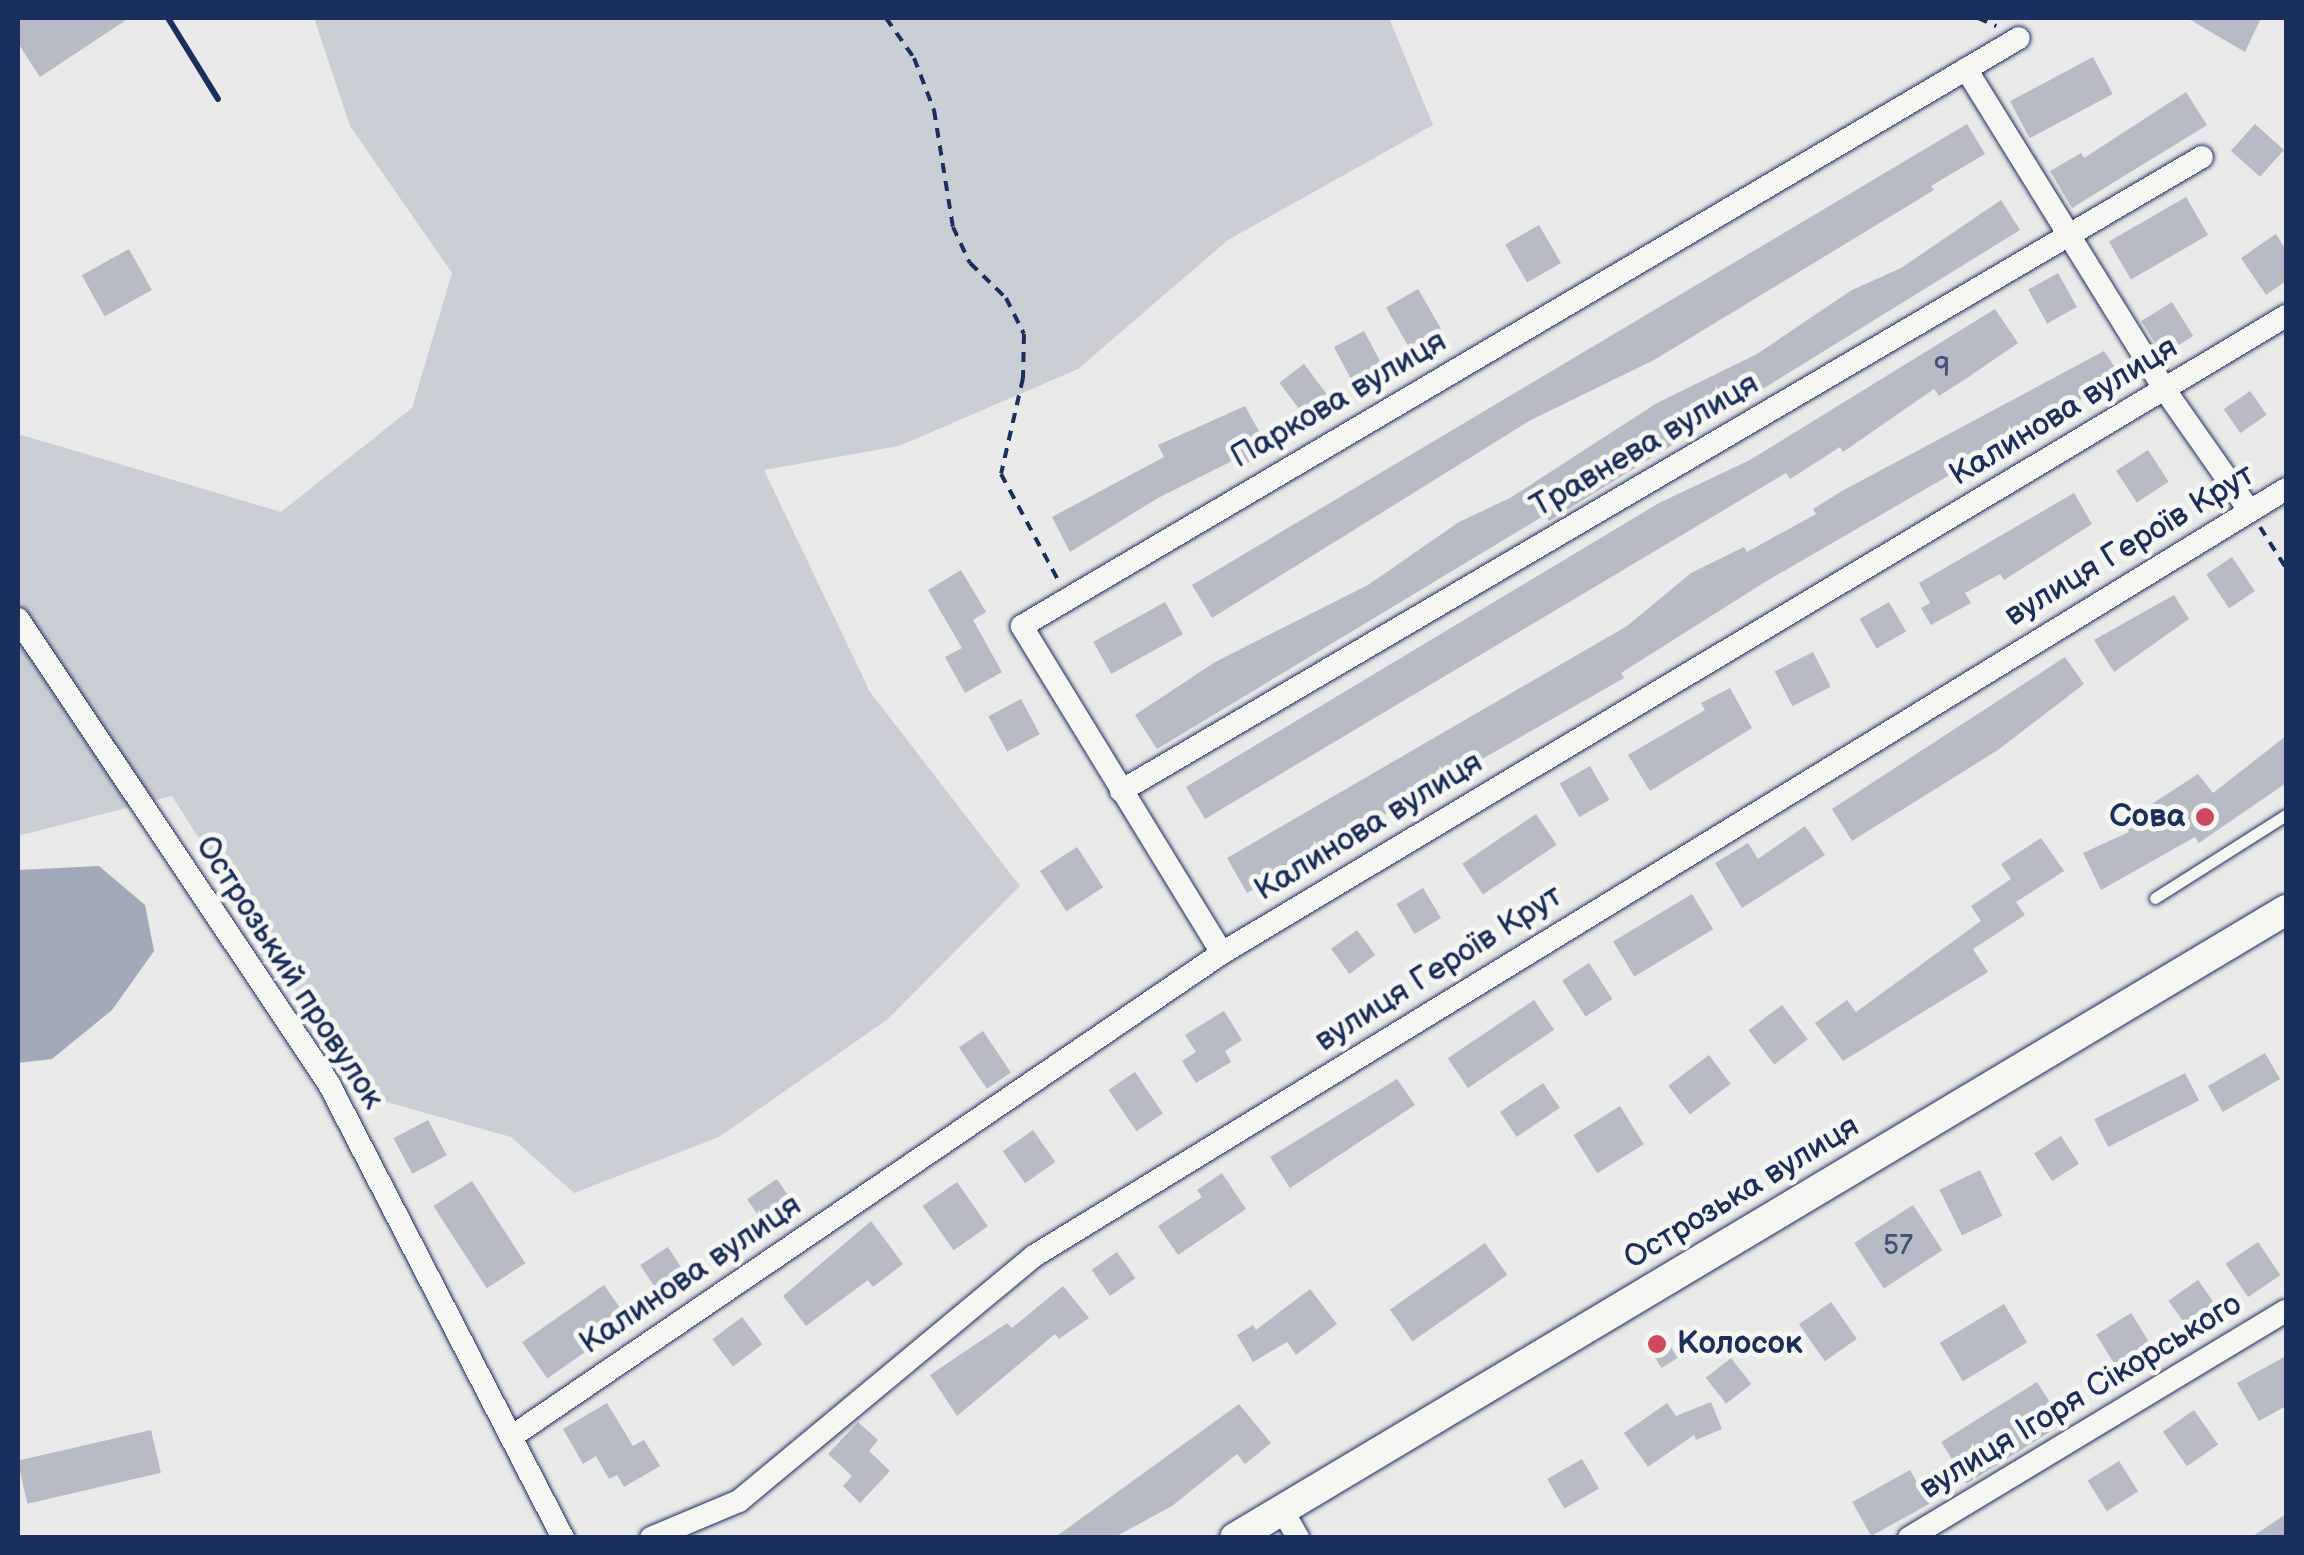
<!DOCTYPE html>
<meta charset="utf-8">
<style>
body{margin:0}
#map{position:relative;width:2304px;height:1555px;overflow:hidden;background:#e9eae9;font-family:"Balsamiq Sans",sans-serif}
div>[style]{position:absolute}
.green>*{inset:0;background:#caced5}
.water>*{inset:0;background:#a2aaba}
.building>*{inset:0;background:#b6bbc6;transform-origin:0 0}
.path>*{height:4px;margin-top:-2px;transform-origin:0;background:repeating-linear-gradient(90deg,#1b2f5e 0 10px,transparent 0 18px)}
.roads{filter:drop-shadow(0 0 2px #1b2f5e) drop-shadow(0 0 2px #1b2f5e)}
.lane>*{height:11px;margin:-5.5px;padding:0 5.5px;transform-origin:5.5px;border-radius:5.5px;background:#f6f6f2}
.street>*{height:22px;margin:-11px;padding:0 11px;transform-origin:11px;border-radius:11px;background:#f6f6f2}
.secondary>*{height:30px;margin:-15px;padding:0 15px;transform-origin:15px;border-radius:15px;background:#f6f6f2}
.rail>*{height:6px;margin:-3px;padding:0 3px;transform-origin:3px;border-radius:3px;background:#1b2f5e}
.dots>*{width:28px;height:28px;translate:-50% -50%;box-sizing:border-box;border:5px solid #f6f6f2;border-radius:50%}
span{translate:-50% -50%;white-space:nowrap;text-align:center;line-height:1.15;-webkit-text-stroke:10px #f6f6f2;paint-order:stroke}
.number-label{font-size:28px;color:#425278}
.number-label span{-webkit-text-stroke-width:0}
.street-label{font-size:32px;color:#1b2f5e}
.poi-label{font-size:32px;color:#1b2f5e;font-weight:700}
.right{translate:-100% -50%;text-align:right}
.left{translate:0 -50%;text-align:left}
.frame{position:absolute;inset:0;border:20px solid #1b2f5e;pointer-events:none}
</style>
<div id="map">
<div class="green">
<div style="clip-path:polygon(314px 18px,1389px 18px,1433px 125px,1228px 240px,1078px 369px,899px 446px,764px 470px,870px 692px,1020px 886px,888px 1019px,719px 1137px,574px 1193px,511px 1137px,362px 1095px,172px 796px,18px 836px,18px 434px,281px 512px,412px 408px,452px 273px,350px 126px)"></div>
</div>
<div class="water">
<div style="clip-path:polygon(99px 866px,145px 905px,154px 951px,112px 1010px,52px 1059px,18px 1063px,18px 870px)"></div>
</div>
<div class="building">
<div style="clip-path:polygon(18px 18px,129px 18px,40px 77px,18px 43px)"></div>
<div style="clip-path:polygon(2187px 18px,2261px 18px,2245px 52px)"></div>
<div style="left:2093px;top:57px;width:42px;height:94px;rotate:62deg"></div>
<div style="clip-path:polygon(2186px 92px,2207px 125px,2072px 208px,2050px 171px,2081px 153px,2084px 158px)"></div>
<div style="clip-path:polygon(1967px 124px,1985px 154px,1931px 186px,1934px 190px,1654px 360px,1531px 420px,1212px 618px,1192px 585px)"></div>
<div style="left:2255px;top:124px;width:39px;height:36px;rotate:42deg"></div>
<div style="left:2186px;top:197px;width:44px;height:89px;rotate:60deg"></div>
<div style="clip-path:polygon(2001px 200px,2020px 230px,1549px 521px,1545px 515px,1157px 749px,1135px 715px,1215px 662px,1368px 585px,1459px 522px,1510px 498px,1657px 403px,1757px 354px,1852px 290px,1901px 268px)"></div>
<div style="left:1539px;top:225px;width:44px;height:39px;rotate:60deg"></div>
<div style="clip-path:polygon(2276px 234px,2286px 250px,2286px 281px,2266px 295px,2241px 258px)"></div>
<div style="left:129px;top:249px;width:47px;height:54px;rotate:61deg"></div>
<div style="left:2058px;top:273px;width:39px;height:34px;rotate:61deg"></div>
<div style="left:1418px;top:289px;width:46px;height:37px;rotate:60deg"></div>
<div style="left:2172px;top:302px;width:40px;height:36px;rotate:58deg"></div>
<div style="clip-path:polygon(1995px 309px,2018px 343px,1970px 376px,1939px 396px,1934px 389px,1843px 452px,1840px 447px,1790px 479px,1786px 473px,1205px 819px,1186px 787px,1659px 503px,1750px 460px)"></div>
<div style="left:1364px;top:331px;width:38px;height:34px;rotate:62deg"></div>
<div style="clip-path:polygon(2104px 351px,2120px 375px,2088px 395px,1765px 582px,1621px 673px,1624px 678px,1247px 893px,1227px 858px,1627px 626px,1691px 573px,1744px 547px,1747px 552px,1816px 514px,1813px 509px,1842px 491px)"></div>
<div style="left:1304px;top:364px;width:38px;height:31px;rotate:53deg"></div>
<div style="left:2250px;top:391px;width:29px;height:32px;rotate:55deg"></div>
<div style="clip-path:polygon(1245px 406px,1270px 451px,1238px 468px,1234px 460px,1158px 498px,1070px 552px,1052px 517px,1164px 457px,1158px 445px)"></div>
<div style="left:2148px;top:450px;width:38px;height:38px;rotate:57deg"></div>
<div style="clip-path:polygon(2074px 493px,2092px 524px,2004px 580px,2000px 574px,1965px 593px,1971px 603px,1931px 625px,1921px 608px,1930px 603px,1919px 583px)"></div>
<div style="left:2232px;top:557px;width:41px;height:31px;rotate:56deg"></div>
<div style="clip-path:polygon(961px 570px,986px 612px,973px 620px,1002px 672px,965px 693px,945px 657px,962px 648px,928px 590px)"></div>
<div style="clip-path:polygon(2174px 595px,2189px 619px,2114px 672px,2094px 640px)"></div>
<div style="left:1165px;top:602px;width:37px;height:82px;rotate:61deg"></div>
<div style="left:1889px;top:602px;width:34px;height:34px;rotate:60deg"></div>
<div style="left:1813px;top:652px;width:39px;height:43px;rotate:63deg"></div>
<div style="clip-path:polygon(2065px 657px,2084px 684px,1998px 750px,1852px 841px,1832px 809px)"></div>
<div style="clip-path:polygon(1730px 688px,1752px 728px,1650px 791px,1628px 755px,1705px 710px,1701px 703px)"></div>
<div style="left:1021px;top:699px;width:40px;height:37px;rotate:62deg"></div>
<div style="clip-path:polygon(2286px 736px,2286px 783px,2199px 843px,2195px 837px,2101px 890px,2083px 853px,2129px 832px,2124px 822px,2198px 774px,2213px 793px)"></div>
<div style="left:1590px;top:766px;width:39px;height:35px;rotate:60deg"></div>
<div style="left:1536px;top:814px;width:37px;height:89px;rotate:56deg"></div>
<div style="clip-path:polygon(1805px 826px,1825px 855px,1742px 908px,1715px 863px,1748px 843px,1758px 859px)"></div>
<div style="clip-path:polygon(2041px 838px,2064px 871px,2016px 902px,2025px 915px,1973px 949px,1988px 972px,1843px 1061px,1815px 1023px,1847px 1000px,1856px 1012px,1981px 921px,1971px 906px,2011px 879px,2001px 864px)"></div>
<div style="left:1077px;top:847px;width:48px;height:44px;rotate:57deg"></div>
<div style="left:1423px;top:888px;width:35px;height:31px;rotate:59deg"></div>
<div style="left:1692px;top:894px;width:41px;height:92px;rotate:59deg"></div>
<div style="left:1357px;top:930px;width:31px;height:32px;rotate:54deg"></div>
<div style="left:1589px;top:963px;width:43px;height:32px;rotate:57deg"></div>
<div style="left:1534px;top:1000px;width:36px;height:104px;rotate:56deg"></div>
<div style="left:1782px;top:1005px;width:43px;height:42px;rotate:53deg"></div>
<div style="clip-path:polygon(1224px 1011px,1242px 1040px,1225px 1051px,1231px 1062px,1196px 1083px,1182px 1061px,1196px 1052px,1185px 1035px)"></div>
<div style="left:983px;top:1031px;width:50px;height:29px;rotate:56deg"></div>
<div style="left:2265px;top:1053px;width:30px;height:66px;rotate:60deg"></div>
<div style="left:1709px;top:1055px;width:36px;height:51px;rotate:53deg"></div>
<div style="left:1135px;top:1072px;width:50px;height:32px;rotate:56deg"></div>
<div style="left:2185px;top:1073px;width:31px;height:102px;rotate:63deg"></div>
<div style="clip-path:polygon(1397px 1079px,1415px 1105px,1290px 1188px,1270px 1157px)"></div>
<div style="left:1543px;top:1083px;width:30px;height:52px;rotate:56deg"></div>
<div style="left:1620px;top:1106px;width:45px;height:55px;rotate:58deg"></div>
<div style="left:428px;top:1120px;width:40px;height:39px;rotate:62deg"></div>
<div style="left:1033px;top:1130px;width:39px;height:37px;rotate:55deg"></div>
<div style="left:2061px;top:1136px;width:33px;height:32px;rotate:57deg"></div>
<div style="left:1980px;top:1170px;width:51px;height:45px;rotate:64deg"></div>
<div style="clip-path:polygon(1222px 1173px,1246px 1209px,1178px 1255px,1158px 1226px,1202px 1197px,1197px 1190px)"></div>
<div style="left:777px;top:1179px;width:37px;height:36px;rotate:56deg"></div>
<div style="left:472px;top:1181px;width:98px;height:46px;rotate:57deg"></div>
<div style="left:957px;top:1182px;width:54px;height:42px;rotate:55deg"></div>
<div style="left:1913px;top:1205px;width:54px;height:70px;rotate:57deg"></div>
<div style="clip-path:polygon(871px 1221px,903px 1264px,873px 1287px,868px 1280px,806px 1326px,783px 1296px)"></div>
<div style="left:2258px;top:1242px;width:40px;height:39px;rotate:56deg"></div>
<div style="left:1485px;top:1243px;width:39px;height:116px;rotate:55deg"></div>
<div style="left:668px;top:1247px;width:43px;height:33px;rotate:57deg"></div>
<div style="left:1117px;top:1252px;width:32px;height:31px;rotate:55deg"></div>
<div style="left:2198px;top:1280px;width:39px;height:36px;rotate:55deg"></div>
<div style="left:604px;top:1285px;width:44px;height:100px;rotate:55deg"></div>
<div style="clip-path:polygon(1063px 1286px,1089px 1318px,1059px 1339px,1055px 1334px,957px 1416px,930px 1375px,1007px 1323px,1012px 1328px)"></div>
<div style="clip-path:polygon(1310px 1289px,1337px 1324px,1296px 1355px,1287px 1342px,1253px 1362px,1237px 1335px,1253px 1325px,1256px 1330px)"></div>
<div style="left:1831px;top:1302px;width:45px;height:39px;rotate:55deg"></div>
<div style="left:2004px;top:1304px;width:45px;height:75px;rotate:59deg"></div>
<div style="left:2131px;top:1313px;width:45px;height:41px;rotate:58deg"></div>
<div style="left:742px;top:1317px;width:34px;height:37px;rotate:53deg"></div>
<div style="left:1663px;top:1335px;width:27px;height:19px;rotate:57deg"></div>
<div style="clip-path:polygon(2286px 1356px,2286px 1406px,2259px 1421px,2237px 1383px)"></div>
<div style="left:1731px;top:1358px;width:33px;height:32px;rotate:52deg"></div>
<div style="left:2037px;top:1382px;width:49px;height:113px;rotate:58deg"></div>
<div style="clip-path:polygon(1711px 1402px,1722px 1429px,1696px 1440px,1694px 1435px,1648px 1467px,1624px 1433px,1667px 1403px,1676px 1416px)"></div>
<div style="clip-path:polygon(607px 1403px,633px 1446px,644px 1440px,660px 1466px,624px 1487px,617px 1475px,609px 1479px,596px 1456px,583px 1464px,563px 1429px)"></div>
<div style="clip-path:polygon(1239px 1404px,1271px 1443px,1245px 1464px,1237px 1454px,1172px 1506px,1113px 1538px,1054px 1538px)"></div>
<div style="left:2194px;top:1410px;width:42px;height:38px;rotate:55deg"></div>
<div style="clip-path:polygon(858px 1422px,878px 1440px,869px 1451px,890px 1471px,860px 1503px,843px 1486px,852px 1476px,828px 1454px)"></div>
<div style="left:151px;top:1430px;width:44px;height:137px;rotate:77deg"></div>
<div style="left:1582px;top:1459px;width:34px;height:40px;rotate:60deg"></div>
<div style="left:2119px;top:1461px;width:36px;height:37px;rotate:58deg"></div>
<div style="left:1910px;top:1470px;width:39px;height:66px;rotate:61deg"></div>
<div style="clip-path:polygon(2286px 1514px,2286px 1538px,2250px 1538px)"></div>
</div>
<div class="path">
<div style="left:886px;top:18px;width:49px;rotate:55deg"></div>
<div style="left:914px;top:58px;width:56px;rotate:69deg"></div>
<div style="left:934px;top:110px;width:119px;rotate:80.8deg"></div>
<div style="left:953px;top:227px;width:40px;rotate:65deg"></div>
<div style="left:970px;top:263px;width:50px;rotate:44.2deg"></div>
<div style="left:1006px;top:298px;width:40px;rotate:63.4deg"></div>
<div style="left:1024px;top:334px;width:44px;rotate:91.3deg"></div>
<div style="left:1023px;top:378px;width:98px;rotate:102.9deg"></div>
<div style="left:1001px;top:474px;width:120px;rotate:61.7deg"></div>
<div style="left:1978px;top:18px;width:20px;rotate:24deg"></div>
<div style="left:2260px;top:527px;width:49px;rotate:57.6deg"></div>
</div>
<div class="roads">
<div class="lane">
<div style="left:2155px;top:898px;width:155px;rotate:-32.4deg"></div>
</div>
<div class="street">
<div style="left:1966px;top:69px;width:378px;rotate:58.2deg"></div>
<div style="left:2165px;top:390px;width:146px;rotate:55deg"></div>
<div style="left:18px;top:619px;width:559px;rotate:56.22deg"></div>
<div style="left:329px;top:1084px;width:511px;rotate:62.73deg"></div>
<div style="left:1121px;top:791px;width:1253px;rotate:-30.39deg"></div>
<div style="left:1222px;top:953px;width:383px;rotate:-121.5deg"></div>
<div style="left:1022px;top:626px;width:1157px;rotate:-30.53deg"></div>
<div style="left:511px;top:1437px;width:860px;rotate:-34.24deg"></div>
<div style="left:1222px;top:953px;width:1240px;rotate:-30.91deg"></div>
<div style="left:1281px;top:1508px;width:34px;rotate:60deg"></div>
<div style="left:651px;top:1538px;width:95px;rotate:-22.8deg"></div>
<div style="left:739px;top:1501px;width:383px;rotate:-39.7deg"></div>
<div style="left:1034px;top:1256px;width:1468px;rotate:-31.49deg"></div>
<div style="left:1909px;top:1538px;width:440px;rotate:-31.1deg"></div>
</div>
<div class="secondary">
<div style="left:1235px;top:1538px;width:1224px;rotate:-30.86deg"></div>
</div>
</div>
<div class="rail">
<div style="left:168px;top:18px;width:95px;rotate:58.3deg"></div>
</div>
<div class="dots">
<div style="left:2205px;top:817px;background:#d1495b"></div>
<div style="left:1657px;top:1344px;background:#d1495b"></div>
</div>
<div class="number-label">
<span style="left:1942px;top:368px">9</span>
<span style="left:1898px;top:1246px">57</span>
</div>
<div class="street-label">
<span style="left:1339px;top:400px;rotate:-30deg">Паркова вулиця</span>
<span style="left:2064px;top:412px;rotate:-31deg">Калинова вулиця</span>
<span style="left:1645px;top:446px;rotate:-30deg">Травнева вулиця</span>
<span style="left:2130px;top:546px;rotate:-31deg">вулиця Героїв Крут</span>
<span style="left:1369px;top:827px;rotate:-31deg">Калинова вулиця</span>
<span style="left:1439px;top:969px;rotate:-32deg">вулиця Героїв Крут</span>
<span style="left:289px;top:973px;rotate:57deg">Острозький провулок</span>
<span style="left:1742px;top:1193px;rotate:-31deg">Острозька вулиця</span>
<span style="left:691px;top:1275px;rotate:-34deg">Калинова вулиця</span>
<span style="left:2081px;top:1397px;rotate:-31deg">вулиця Ігоря Сікорського</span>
</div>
<div class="poi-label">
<span class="right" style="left:2185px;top:817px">Сова</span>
<span class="left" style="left:1677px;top:1344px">Колосок</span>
</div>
<div class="frame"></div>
</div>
